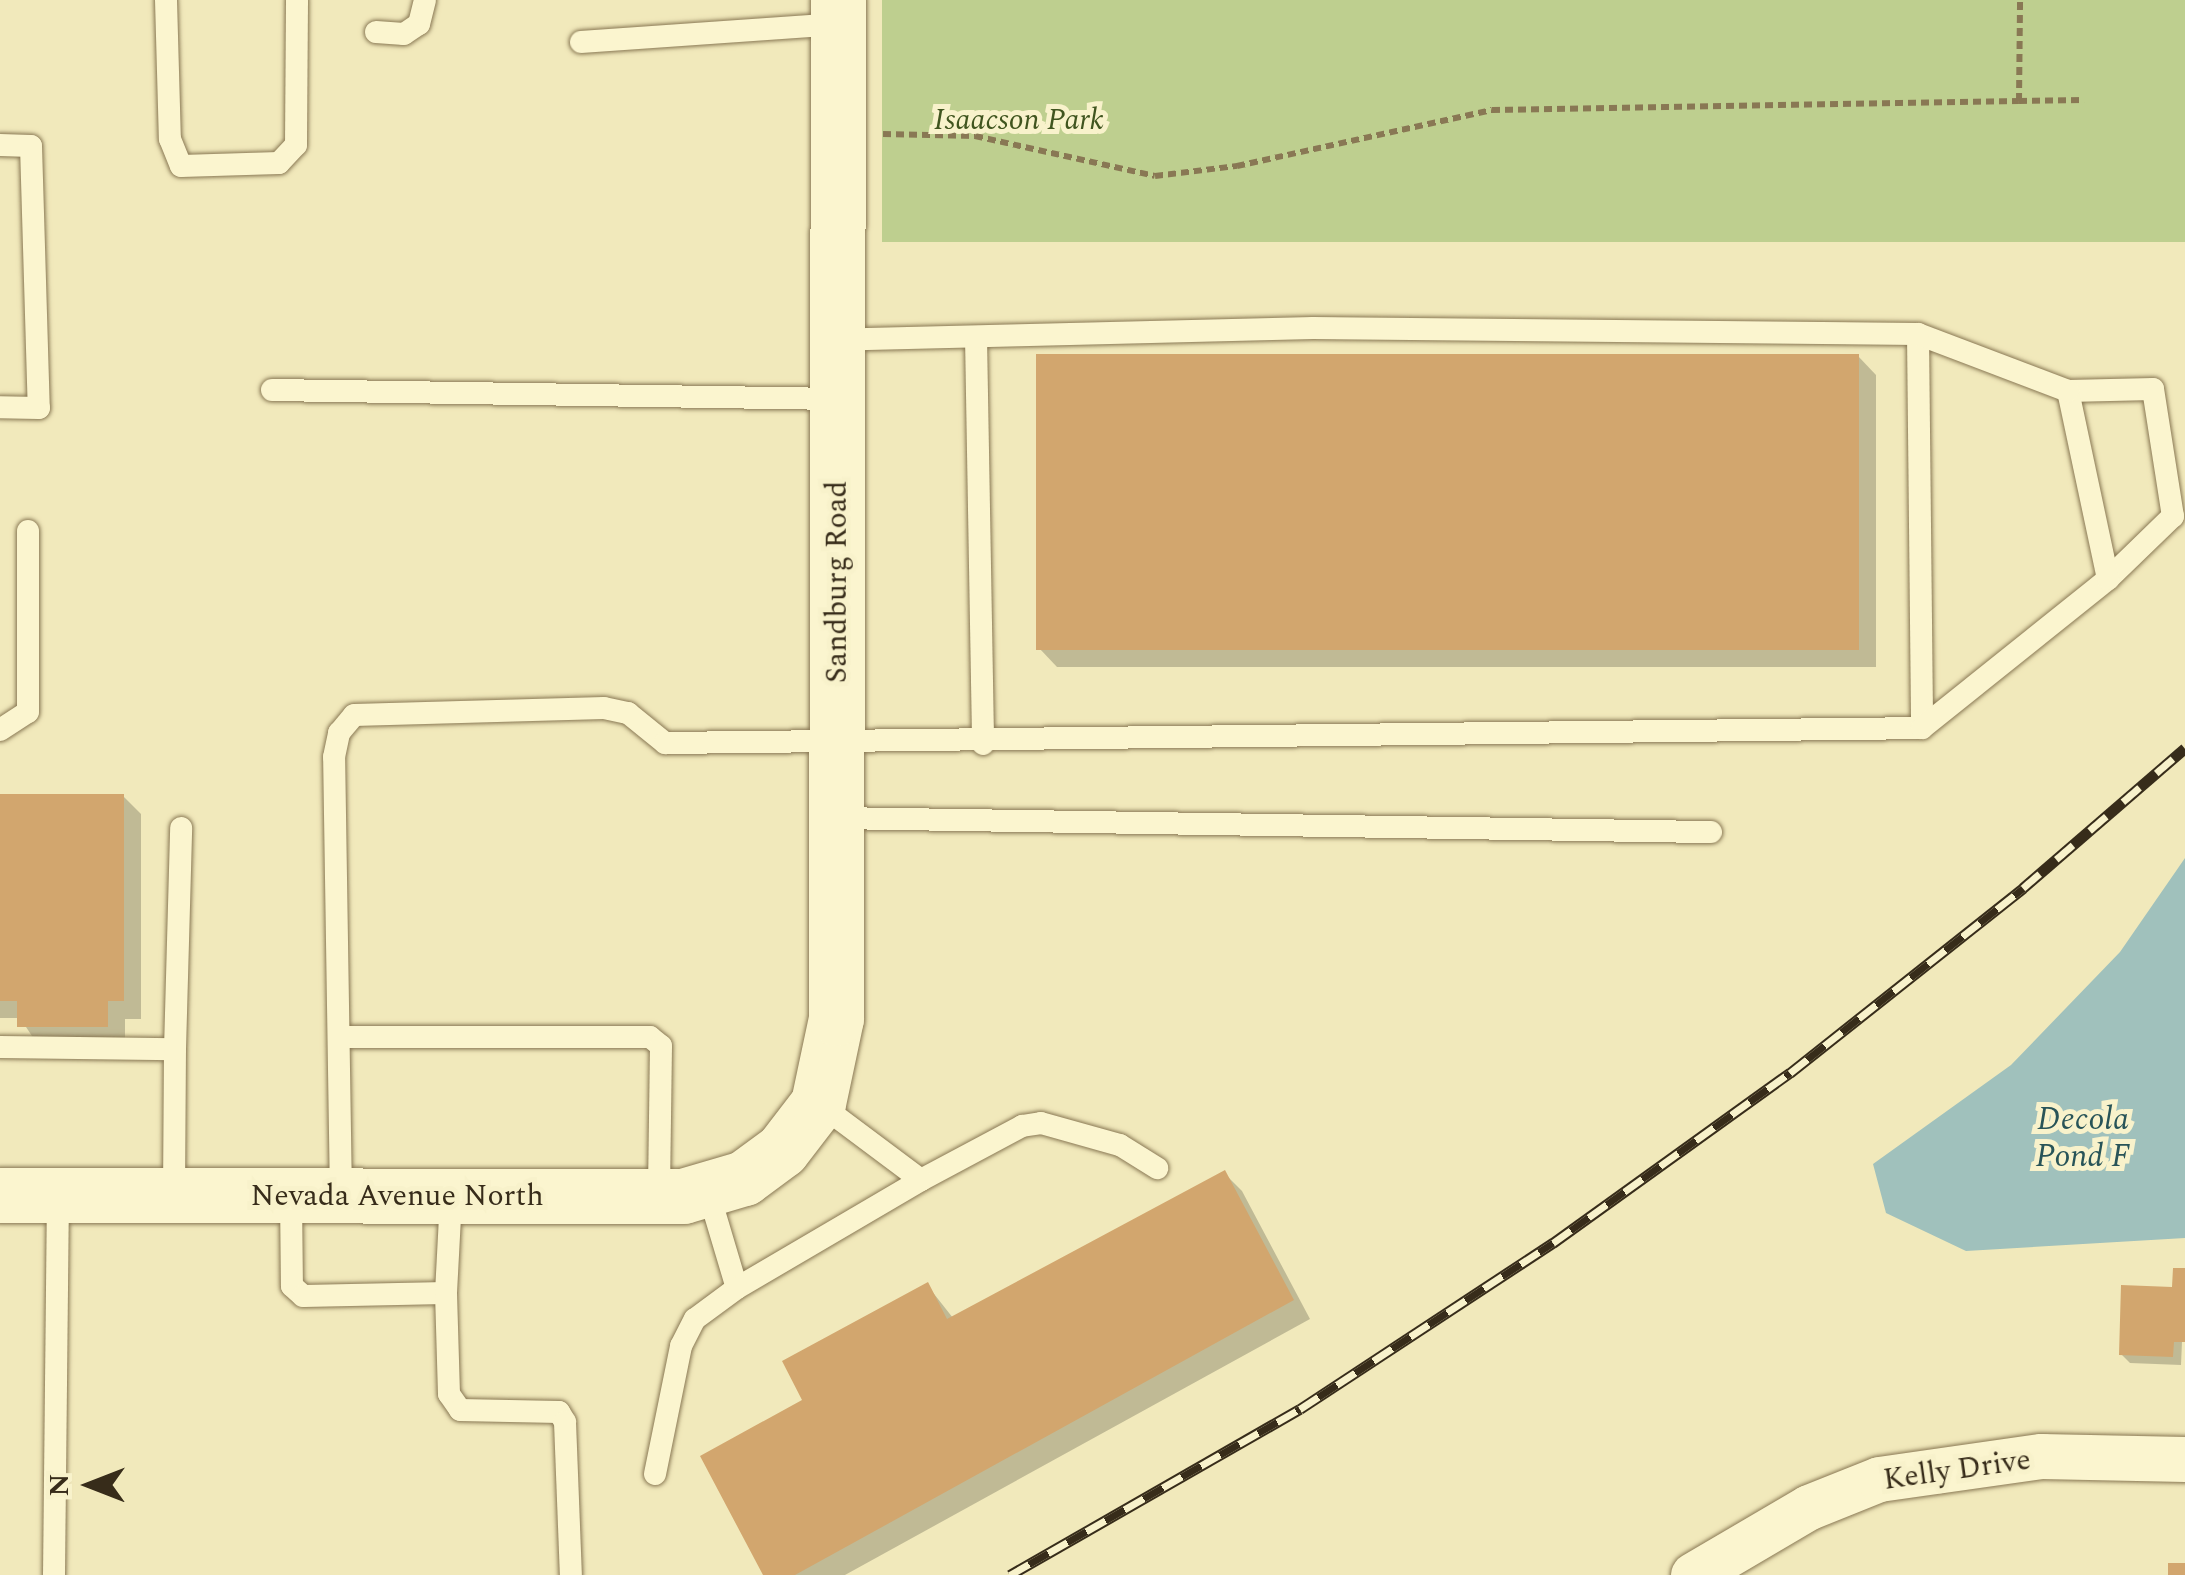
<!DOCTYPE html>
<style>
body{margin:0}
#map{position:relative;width:2185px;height:1575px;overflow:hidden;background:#f1e9bb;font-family:Spectral,serif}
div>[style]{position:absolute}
.green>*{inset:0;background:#becf8f;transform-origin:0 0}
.water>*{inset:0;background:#a0c1bc}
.shadow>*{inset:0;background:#0003}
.building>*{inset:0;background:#d2a66e;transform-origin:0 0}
.path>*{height:6px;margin-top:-3px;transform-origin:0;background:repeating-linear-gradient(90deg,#897854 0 8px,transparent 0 13px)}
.roads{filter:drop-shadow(0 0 2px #897854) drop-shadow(0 0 2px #897854)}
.service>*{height:22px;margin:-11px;padding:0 11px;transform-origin:11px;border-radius:11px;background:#fbf5cf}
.minor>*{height:45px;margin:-22.5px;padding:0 22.5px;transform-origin:22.5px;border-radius:22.5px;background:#fbf5cf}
.tertiary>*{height:55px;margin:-27.5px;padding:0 27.5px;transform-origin:27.5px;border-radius:27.5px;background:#fbf5cf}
.rail>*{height:11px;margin-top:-5.5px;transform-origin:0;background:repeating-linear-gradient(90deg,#f8f2cb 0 22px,#372c1a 0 44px);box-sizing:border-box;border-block:2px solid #372c1a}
span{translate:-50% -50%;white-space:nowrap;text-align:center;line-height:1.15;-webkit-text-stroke:10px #f8f2cb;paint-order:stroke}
.park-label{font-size:30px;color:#40551f;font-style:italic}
.street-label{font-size:30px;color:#372c1a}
.water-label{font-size:32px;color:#285458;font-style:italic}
.north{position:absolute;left:40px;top:1435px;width:100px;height:100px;-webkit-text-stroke:8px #f8f2cb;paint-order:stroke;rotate:270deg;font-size:28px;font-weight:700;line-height:40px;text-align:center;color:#372c1a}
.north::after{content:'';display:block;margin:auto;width:35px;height:45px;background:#372c1a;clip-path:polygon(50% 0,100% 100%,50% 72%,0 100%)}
</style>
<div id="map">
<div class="green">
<div style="left:882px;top:0;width:1303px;height:242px"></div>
</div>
<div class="water">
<div style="clip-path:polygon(2185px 858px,2185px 1238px,1966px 1251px,1886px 1213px,1873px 1164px,2011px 1065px,2120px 952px)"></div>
</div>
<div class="shadow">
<div style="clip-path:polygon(1858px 356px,1876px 375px,1876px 667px,1057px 667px,1039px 648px)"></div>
<div style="clip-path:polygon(0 796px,123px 796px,141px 814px,141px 1019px,125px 1019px,125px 1045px,38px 1045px,20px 1018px,0 1018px)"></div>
<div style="clip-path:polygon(1224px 1173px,1242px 1191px,1310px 1319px,845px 1575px,766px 1575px,806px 1401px,927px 1285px,953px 1318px)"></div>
<div style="clip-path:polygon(2185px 1271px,2181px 1365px,2130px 1363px,2121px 1354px)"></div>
</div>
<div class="building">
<div style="left:1036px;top:354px;width:823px;height:296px"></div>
<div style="clip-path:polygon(0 794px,124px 794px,124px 1001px,108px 1001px,108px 1027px,17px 1027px,17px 1001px,0 1001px)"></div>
<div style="clip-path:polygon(1225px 1170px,1294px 1300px,795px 1575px,763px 1575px,700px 1456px,802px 1400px,782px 1361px,928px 1282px,947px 1319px)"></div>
<div style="clip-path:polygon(2173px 1268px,2185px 1268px,2185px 1342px,2174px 1342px,2173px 1357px,2119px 1355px,2121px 1285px,2172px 1287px)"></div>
<div style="left:2168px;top:1563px;width:17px;height:12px"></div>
</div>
<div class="path">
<div style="left:2019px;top:101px;width:65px;rotate:-0.9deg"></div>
<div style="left:883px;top:134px;width:92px;rotate:1.2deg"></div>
<div style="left:975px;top:136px;width:184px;rotate:12.5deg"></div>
<div style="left:1155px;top:176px;width:83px;rotate:-7deg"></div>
<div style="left:1237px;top:166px;width:261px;rotate:-12.4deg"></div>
<div style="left:1492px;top:110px;width:527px;rotate:-0.98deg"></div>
<div style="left:2019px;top:101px;width:101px;rotate:-89.4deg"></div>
</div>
<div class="roads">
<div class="service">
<div style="left:166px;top:0;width:139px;rotate:88.4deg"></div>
<div style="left:170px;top:139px;width:29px;rotate:68deg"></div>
<div style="left:181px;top:166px;width:98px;rotate:-1.8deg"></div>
<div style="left:279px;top:163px;width:25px;rotate:-47deg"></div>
<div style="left:296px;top:145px;width:145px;rotate:-89.6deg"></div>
<div style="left:376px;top:32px;width:28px;rotate:4deg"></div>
<div style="left:404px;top:34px;width:18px;rotate:-34deg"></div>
<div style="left:419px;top:24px;width:25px;rotate:-76deg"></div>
<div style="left:581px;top:42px;width:258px;rotate:-4deg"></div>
<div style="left:0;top:145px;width:31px;rotate:2deg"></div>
<div style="left:31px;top:146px;width:262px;rotate:88.3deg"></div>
<div style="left:39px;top:408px;width:39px;rotate:-179deg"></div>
<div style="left:1918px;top:334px;width:394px;rotate:89.4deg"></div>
<div style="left:976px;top:337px;width:407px;rotate:89deg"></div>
<div style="left:272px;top:390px;width:565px;rotate:0.91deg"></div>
<div style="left:2068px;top:391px;width:85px;rotate:-1.3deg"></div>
<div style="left:2153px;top:389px;width:129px;rotate:81.1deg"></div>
<div style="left:2173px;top:516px;width:91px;rotate:135.9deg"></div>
<div style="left:0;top:730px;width:33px;rotate:-33deg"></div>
<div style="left:28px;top:712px;width:181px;rotate:-90deg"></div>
<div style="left:835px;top:818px;width:876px;rotate:0.92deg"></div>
<div style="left:339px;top:1037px;width:311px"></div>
<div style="left:650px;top:1037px;width:14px;rotate:39deg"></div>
<div style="left:661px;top:1046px;width:150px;rotate:90.8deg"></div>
<div style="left:0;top:1047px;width:175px;rotate:0.7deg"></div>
<div style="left:175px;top:1049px;width:147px;rotate:90.4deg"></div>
<div style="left:175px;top:1049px;width:221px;rotate:-88.4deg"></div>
<div style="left:921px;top:1180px;width:115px;rotate:-28.1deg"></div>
<div style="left:1022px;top:1126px;width:19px;rotate:-9deg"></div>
<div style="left:1041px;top:1123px;width:82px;rotate:15.6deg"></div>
<div style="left:1120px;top:1145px;width:44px;rotate:31.9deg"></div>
<div style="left:708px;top:1191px;width:101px;rotate:73.4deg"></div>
<div style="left:737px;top:1288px;width:213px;rotate:-30.4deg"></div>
<div style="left:921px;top:1180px;width:129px;rotate:-143.2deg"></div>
<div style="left:291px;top:1196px;width:90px;rotate:89.4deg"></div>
<div style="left:292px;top:1286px;width:15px;rotate:42deg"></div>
<div style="left:303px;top:1296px;width:143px;rotate:-1.2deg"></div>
<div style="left:446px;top:1293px;width:96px;rotate:-87deg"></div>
<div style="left:341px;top:1196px;width:439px;rotate:-90.9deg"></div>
<div style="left:334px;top:757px;width:25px;rotate:-78deg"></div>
<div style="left:339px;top:733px;width:23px;rotate:-50deg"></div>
<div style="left:354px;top:715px;width:250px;rotate:-1.6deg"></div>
<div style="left:604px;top:708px;width:25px;rotate:12deg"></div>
<div style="left:628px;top:713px;width:48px;rotate:39deg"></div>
<div style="left:665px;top:743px;width:1257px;rotate:-0.68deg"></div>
<div style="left:1922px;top:728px;width:238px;rotate:-38.7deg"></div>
<div style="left:2108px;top:579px;width:192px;rotate:-102deg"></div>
<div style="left:2068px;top:391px;width:160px;rotate:-159.2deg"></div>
<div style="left:1918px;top:334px;width:605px;rotate:-179.43deg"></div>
<div style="left:1313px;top:328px;width:476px;rotate:178.6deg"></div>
<div style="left:446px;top:1293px;width:101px;rotate:88.3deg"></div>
<div style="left:449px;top:1394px;width:19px;rotate:55deg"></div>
<div style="left:460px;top:1410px;width:99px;rotate:1.2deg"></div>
<div style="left:559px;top:1412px;width:12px;rotate:59deg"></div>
<div style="left:565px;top:1422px;width:153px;rotate:87.8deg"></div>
<div style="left:655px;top:1474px;width:131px;rotate:-78.5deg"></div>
<div style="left:681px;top:1346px;width:30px;rotate:-63deg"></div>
<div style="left:695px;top:1319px;width:52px;rotate:-36.4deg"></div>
<div style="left:54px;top:1575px;width:379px;rotate:-89.4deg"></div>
</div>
<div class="minor">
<div style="left:1693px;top:1575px;width:134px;rotate:-30.4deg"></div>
<div style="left:1809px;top:1507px;width:75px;rotate:-21.8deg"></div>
<div style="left:1879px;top:1479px;width:164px;rotate:-8.1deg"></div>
<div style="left:2041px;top:1456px;width:144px;rotate:1.2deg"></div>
</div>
<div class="tertiary">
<div style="left:0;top:1195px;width:683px;rotate:0.08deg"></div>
<div style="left:683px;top:1196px;width:64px;rotate:-16.4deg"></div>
<div style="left:744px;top:1178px;width:47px;rotate:-36.4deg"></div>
<div style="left:782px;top:1150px;width:59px;rotate:-52.5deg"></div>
<div style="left:818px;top:1103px;width:87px;rotate:-78deg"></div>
<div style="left:836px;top:1018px;width:1018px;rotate:-89.89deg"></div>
</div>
</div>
<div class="rail">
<div style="left:1010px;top:1575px;width:334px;rotate:-29.8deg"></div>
<div style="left:1300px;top:1409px;width:303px;rotate:-33.3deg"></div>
<div style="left:1553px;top:1243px;width:292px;rotate:-35.7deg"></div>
<div style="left:1790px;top:1073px;width:298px;rotate:-38.4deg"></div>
<div style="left:2023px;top:888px;width:214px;rotate:-40.8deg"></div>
</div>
<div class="park-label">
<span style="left:1019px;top:120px">Isaacson Park</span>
</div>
<div class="street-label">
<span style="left:837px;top:582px;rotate:-90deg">Sandburg Road</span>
<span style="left:397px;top:1196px">Nevada Avenue North</span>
<span style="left:1957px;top:1470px;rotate:-8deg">Kelly Drive</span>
</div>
<div class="water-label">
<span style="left:2083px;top:1139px">Decola<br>Pond F</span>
</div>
<div class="north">N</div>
</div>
